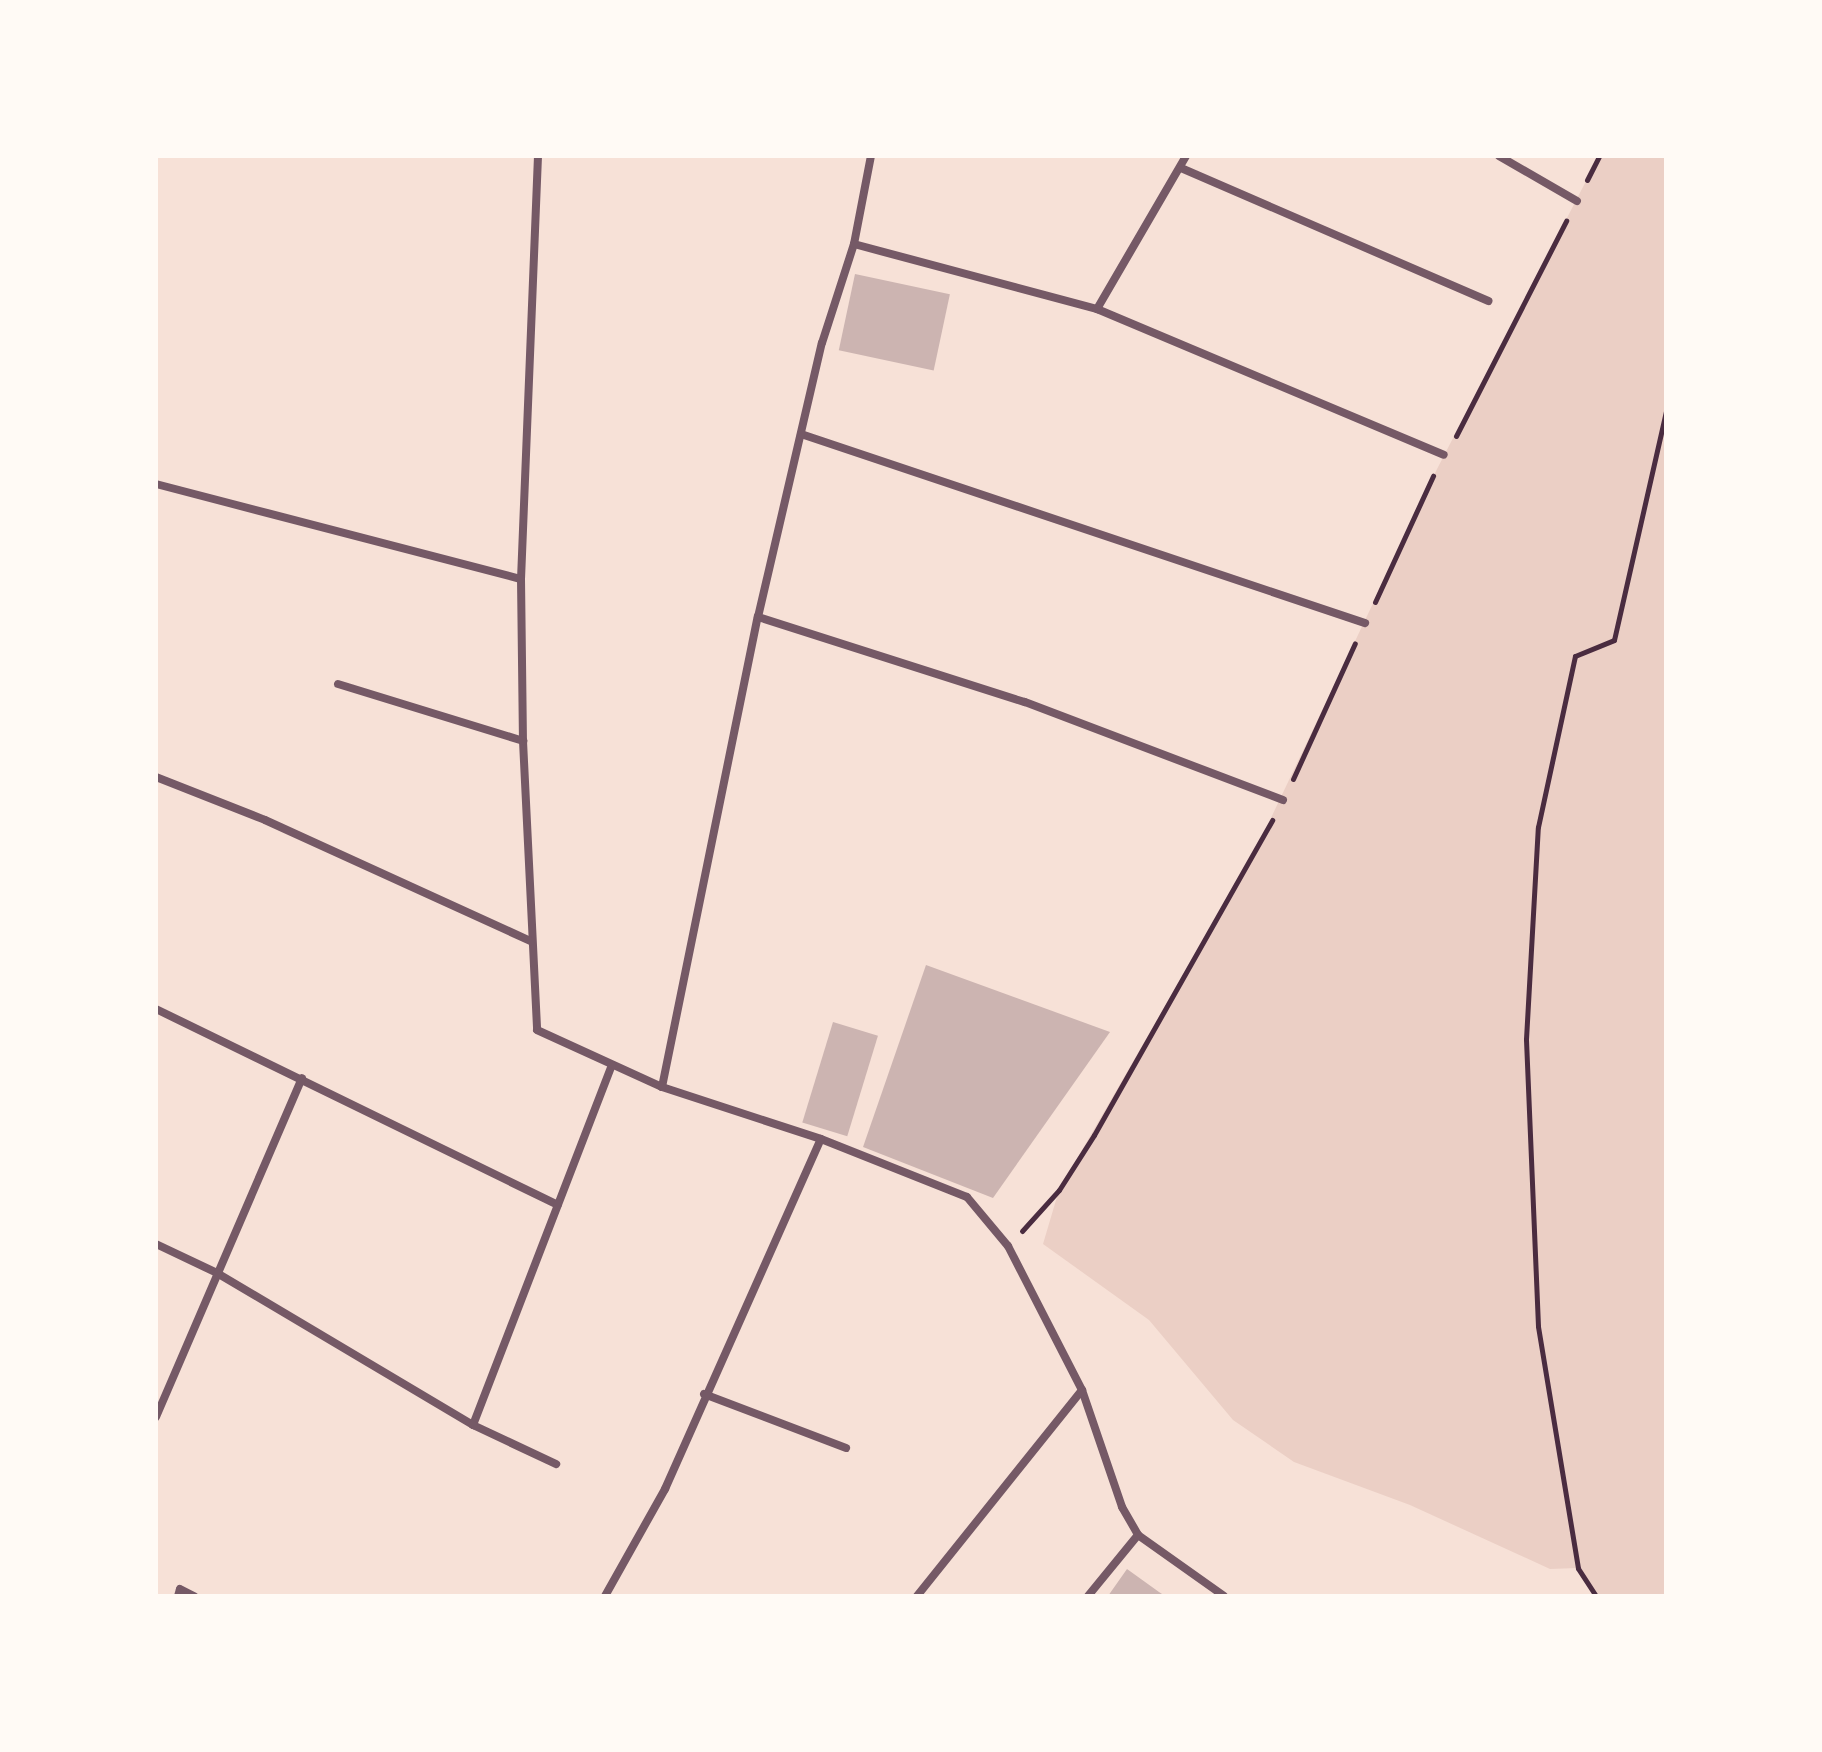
<!DOCTYPE html>
<style>
body{margin:0}
#map{position:relative;width:1822px;height:1752px;overflow:hidden;background:#f7e1d7;font-family:Arial,sans-serif}
div>[style]{position:absolute}
.green>*{inset:0;background:#ebcfc5}
.building>*{inset:0;background:#ccb4b1;transform-origin:0 0}
.path>*{height:5px;margin:-2.5px;padding:0 2.5px;transform-origin:2.5px;border-radius:2.5px;background:#4a2c40}
.minor>*{height:8px;margin:-4px;padding:0 4px;transform-origin:4px;border-radius:4px;background:#755966}
span{translate:-50% -50%;white-space:nowrap;text-align:center;line-height:1.15;-webkit-text-stroke:6px #fffaf5;paint-order:stroke}
.frame{position:absolute;inset:0;border:158px solid #fffaf5;pointer-events:none}
</style>
<div id="map">
<div class="green">
<div style="clip-path:polygon(1599px 156px,1666px 156px,1666px 1596px,1596px 1596px,1577px 1568px,1550px 1569px,1410px 1505px,1294px 1462px,1233px 1420px,1149px 1320px,1043px 1244px,1059px 1190px,1259px 843px,1436px 471px)"></div>
</div>
<div class="building">
<div style="left:855px;top:274px;width:97px;height:78px;rotate:12deg"></div>
<div style="clip-path:polygon(926px 965px,1110px 1032px,993px 1198px,863px 1147px)"></div>
<div style="left:833px;top:1022px;width:47px;height:105px;rotate:17deg"></div>
<div style="clip-path:polygon(1127px 1569px,1159px 1592px,1165px 1596px,1108px 1596px)"></div>
</div>
<div class="path">
<div style="left:1587px;top:180px;width:27px;rotate:-63deg"></div>
<div style="left:1456px;top:436px;width:242px;rotate:-62.9deg"></div>
<div style="left:1375px;top:602px;width:139px;rotate:-65.3deg"></div>
<div style="left:1293px;top:779px;width:149px;rotate:-65.5deg"></div>
<div style="left:1022px;top:1231px;width:55px;rotate:-47.9deg"></div>
<div style="left:1059px;top:1190px;width:65px;rotate:-57.5deg"></div>
<div style="left:1094px;top:1135px;width:362px;rotate:-60.5deg"></div>
<div style="left:1596px;top:1596px;width:33px;rotate:-123deg"></div>
<div style="left:1578px;top:1568px;width:245px;rotate:-99.4deg"></div>
<div style="left:1538px;top:1326px;width:287px;rotate:-92.4deg"></div>
<div style="left:1526px;top:1039px;width:212px;rotate:-86.8deg"></div>
<div style="left:1538px;top:827px;width:175px;rotate:-77.8deg"></div>
<div style="left:1575px;top:656px;width:42px;rotate:-22.3deg"></div>
<div style="left:1614px;top:640px;width:235px;rotate:-77.2deg"></div>
</div>
<div class="minor">
<div style="left:538px;top:156px;width:423px;rotate:92.3deg"></div>
<div style="left:521px;top:579px;width:162px;rotate:89.3deg"></div>
<div style="left:523px;top:741px;width:289px;rotate:87.2deg"></div>
<div style="left:537px;top:1030px;width:137px;rotate:24.5deg"></div>
<div style="left:662px;top:1087px;width:167px;rotate:18.1deg"></div>
<div style="left:821px;top:1139px;width:157px;rotate:21.7deg"></div>
<div style="left:967px;top:1197px;width:64px;rotate:50.1deg"></div>
<div style="left:1008px;top:1246px;width:162px;rotate:62.8deg"></div>
<div style="left:1082px;top:1390px;width:124px;rotate:71.1deg"></div>
<div style="left:1122px;top:1507px;width:32px;rotate:60deg"></div>
<div style="left:1138px;top:1535px;width:105px;rotate:35.3deg"></div>
<div style="left:1499px;top:156px;width:90px;rotate:30deg"></div>
<div style="left:1181px;top:168px;width:335px;rotate:23.4deg"></div>
<div style="left:854px;top:244px;width:90px;rotate:-79.1deg"></div>
<div style="left:1097px;top:309px;width:376px;rotate:22.8deg"></div>
<div style="left:801px;top:434px;width:595px;rotate:18.53deg"></div>
<div style="left:156px;top:484px;width:377px;rotate:14.6deg"></div>
<div style="left:758px;top:617px;width:280px;rotate:17.7deg"></div>
<div style="left:1025px;top:702px;width:276px;rotate:20.8deg"></div>
<div style="left:338px;top:684px;width:194px;rotate:17.1deg"></div>
<div style="left:156px;top:777px;width:117px;rotate:21.5deg"></div>
<div style="left:265px;top:820px;width:292px;rotate:24.5deg"></div>
<div style="left:156px;top:1009px;width:447px;rotate:26deg"></div>
<div style="left:662px;top:1087px;width:480px;rotate:-78.5deg"></div>
<div style="left:758px;top:617px;width:281px;rotate:-76.9deg"></div>
<div style="left:822px;top:343px;width:104px;rotate:-72.1deg"></div>
<div style="left:854px;top:244px;width:252px;rotate:15deg"></div>
<div style="left:1097px;top:309px;width:177px;rotate:-59.8deg"></div>
<div style="left:156px;top:1244px;width:68px;rotate:25.4deg"></div>
<div style="left:217px;top:1273px;width:298px;rotate:30.7deg"></div>
<div style="left:473px;top:1425px;width:386px;rotate:-68.9deg"></div>
<div style="left:704px;top:1394px;width:152px;rotate:20.8deg"></div>
<div style="left:156px;top:1417px;width:369px;rotate:-66.7deg"></div>
<div style="left:473px;top:1425px;width:92px;rotate:25.2deg"></div>
<div style="left:178px;top:1596px;width:7px;rotate:-74deg"></div>
<div style="left:180px;top:1589px;width:16px;rotate:27deg"></div>
<div style="left:605px;top:1596px;width:123px;rotate:-60.7deg"></div>
<div style="left:665px;top:1489px;width:383px;rotate:-66deg"></div>
<div style="left:917px;top:1596px;width:264px;rotate:-51.3deg"></div>
<div style="left:1088px;top:1596px;width:79px;rotate:-50.7deg"></div>
</div>
<div class="frame"></div>
</div>
